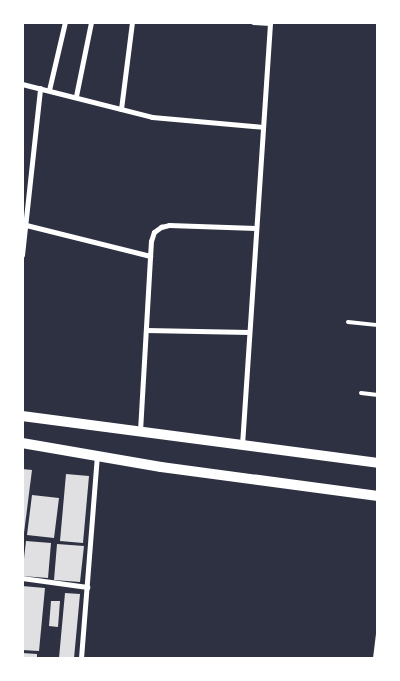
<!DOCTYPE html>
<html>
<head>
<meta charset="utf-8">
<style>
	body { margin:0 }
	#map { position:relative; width:400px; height:681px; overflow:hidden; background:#2d3142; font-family:"Noto Sans",sans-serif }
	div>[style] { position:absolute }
	.building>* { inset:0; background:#e0e0e3 }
	.service>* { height:4px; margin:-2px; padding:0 2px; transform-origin:2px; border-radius:2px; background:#fff }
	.minor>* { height:5px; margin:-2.5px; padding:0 2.5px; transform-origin:2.5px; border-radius:2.5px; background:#fff }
	.secondary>* { height:10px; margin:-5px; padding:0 5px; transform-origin:5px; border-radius:5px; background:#fff }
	span { translate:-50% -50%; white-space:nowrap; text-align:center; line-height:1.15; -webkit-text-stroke:4.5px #fff; paint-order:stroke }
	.frame { position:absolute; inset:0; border:24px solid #fff; pointer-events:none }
</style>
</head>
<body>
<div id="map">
	<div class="building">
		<div style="clip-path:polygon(22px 469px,32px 470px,24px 533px,22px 533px)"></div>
		<div style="clip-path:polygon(66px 474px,89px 476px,83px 543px,60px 541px)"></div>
		<div style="clip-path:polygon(32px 495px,59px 498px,54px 538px,27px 535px)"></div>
		<div style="clip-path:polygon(26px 541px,51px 543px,48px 578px,22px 576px)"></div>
		<div style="clip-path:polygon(57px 544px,84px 546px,80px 582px,54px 580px)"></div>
		<div style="clip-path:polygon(22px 586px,45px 588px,39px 651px,22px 650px)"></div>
		<div style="clip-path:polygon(65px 593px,80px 594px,74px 658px,59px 658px)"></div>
		<div style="clip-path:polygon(51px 601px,60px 601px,58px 627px,49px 626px)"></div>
		<div style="clip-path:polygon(22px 653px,37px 654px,37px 658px,22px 658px)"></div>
	</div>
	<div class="service">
		<div style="left:348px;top:322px;width:30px;rotate:6deg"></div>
		<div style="left:361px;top:393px;width:17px;rotate:7deg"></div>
	</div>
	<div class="minor">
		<div style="left:253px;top:22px;width:17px;rotate:3deg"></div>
		<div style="left:22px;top:84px;width:134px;rotate:14.2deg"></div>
		<div style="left:152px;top:117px;width:111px;rotate:5.1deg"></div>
		<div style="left:49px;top:90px;width:70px;rotate:-76.8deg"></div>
		<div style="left:76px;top:96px;width:76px;rotate:-78.5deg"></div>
		<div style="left:121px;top:109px;width:88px;rotate:-82.8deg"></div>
		<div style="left:26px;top:225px;width:128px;rotate:14deg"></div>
		<div style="left:22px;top:255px;width:168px;rotate:-83.8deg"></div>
		<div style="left:146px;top:330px;width:103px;rotate:1.1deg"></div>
		<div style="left:140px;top:431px;width:190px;rotate:-86.7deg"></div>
		<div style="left:151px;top:241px;width:9px;rotate:-72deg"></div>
		<div style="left:154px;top:232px;width:9px;rotate:-36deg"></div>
		<div style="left:161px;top:227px;width:8px;rotate:-14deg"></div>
		<div style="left:169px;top:225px;width:87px;rotate:2deg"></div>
		<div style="left:242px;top:445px;width:424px;rotate:-86.2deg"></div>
		<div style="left:22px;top:578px;width:66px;rotate:7.9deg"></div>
		<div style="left:81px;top:658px;width:203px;rotate:-85.5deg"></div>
		<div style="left:375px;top:658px;width:24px;rotate:-83deg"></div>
	</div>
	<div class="secondary">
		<div style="left:22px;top:416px;width:359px;rotate:7.5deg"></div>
		<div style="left:22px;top:443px;width:141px;rotate:9.8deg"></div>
		<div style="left:161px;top:467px;width:219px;rotate:7.6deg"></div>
	</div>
	<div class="frame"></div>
</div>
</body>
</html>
